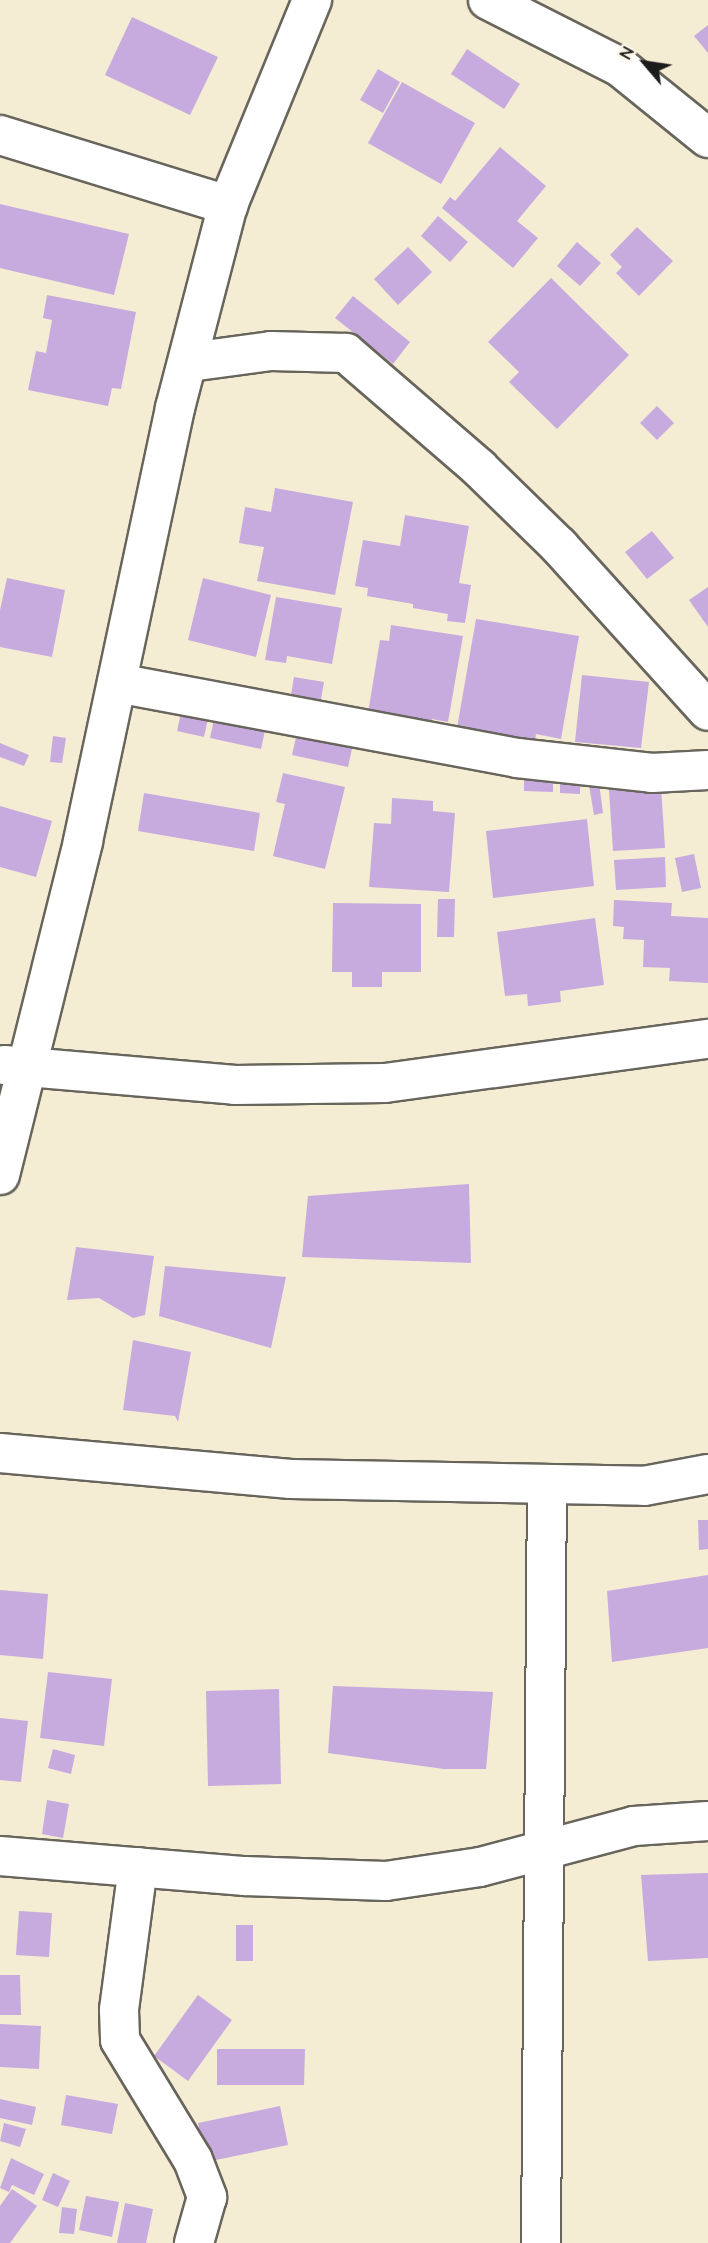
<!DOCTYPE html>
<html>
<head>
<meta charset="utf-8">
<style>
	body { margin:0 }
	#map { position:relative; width:708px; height:2243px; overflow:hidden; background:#f4ecd3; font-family:"Comic Neue",sans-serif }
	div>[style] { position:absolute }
	.building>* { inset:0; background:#c7abdf }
	.roads { filter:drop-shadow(2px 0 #68655c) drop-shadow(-2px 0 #68655c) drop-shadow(0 2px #68655c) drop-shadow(0 -2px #68655c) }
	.minor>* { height:38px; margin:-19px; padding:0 19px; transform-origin:19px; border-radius:19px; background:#fff }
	span { translate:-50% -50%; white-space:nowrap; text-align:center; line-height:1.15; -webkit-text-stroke:5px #fcf5e5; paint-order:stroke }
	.north { position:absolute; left:610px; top:28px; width:70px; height:70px; -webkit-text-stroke:5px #fcf5e5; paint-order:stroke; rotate:299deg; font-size:19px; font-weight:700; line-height:28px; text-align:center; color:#1c1c1c }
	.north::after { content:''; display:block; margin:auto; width:24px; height:32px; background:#1c1c1c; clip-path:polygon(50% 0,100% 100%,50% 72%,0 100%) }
</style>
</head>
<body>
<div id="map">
	<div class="building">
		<div style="clip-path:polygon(132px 17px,218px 57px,190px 115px,105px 75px)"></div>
		<div style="clip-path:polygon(708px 25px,708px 53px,694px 36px)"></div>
		<div style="clip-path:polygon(467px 49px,520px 84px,504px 109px,451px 74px)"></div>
		<div style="clip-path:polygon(378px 69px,400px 82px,383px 113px,360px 100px)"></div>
		<div style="clip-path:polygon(402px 82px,475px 123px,441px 184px,368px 143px)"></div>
		<div style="clip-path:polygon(500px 147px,546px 186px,517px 221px,538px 238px,513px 268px,442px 208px,450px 197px,455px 201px)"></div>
		<div style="clip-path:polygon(0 204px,129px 234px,114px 295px,0 268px)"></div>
		<div style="clip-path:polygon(438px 216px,468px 242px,450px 262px,421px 236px)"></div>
		<div style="clip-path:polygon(637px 227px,673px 261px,639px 296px,616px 273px,622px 267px,610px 255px)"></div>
		<div style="clip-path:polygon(577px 242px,601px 263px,580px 286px,557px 266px)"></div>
		<div style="clip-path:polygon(408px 247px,432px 272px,398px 305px,374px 279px)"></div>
		<div style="clip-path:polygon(551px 278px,629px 355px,557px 429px,509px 382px,519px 372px,488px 342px)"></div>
		<div style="clip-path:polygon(47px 295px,136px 312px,121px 389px,112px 388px,108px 406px,28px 390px,36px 351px,46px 353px,52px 320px,43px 318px)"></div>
		<div style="clip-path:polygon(353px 296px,410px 342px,393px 364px,335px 318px)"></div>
		<div style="clip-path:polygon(657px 406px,674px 423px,657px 440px,640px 423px)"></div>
		<div style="clip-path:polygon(275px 488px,353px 502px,335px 595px,257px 581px,264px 547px,239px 543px,245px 507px,271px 512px)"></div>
		<div style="clip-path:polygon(405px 515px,469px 526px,459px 583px,471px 585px,465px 623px,447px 621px,448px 614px,413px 608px,413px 604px,367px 596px,368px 588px,355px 586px,363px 540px,400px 546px)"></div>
		<div style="clip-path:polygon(652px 531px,674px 558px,647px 579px,625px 552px)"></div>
		<div style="clip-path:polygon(7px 578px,65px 590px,52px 657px,0 647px,0 610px)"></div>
		<div style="clip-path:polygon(203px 578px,271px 595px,256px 657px,188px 640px)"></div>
		<div style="clip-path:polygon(708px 587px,708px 627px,689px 600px)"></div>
		<div style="clip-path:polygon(276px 597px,342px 608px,332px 664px,287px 656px,286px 663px,265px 660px)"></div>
		<div style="clip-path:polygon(476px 619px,579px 636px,561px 739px,536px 734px,535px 741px,457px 728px)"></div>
		<div style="clip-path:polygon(391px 625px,463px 636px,448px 722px,432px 719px,430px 729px,367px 719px,380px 640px,389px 641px)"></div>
		<div style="clip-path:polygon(582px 675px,649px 682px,641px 748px,575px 742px)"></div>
		<div style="clip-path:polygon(294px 677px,324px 682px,320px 705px,290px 701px)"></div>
		<div style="clip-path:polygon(182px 709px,209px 714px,204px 737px,177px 731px)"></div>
		<div style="clip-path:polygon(215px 715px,266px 726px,261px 749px,210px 738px)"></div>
		<div style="clip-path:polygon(297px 733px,353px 744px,348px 767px,292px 755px)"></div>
		<div style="clip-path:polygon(53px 736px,66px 738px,62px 763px,50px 762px)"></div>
		<div style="clip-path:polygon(0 743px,29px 755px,24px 766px,0 757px)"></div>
		<div style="clip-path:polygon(283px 773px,345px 787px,325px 869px,273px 856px,285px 804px,276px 802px)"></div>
		<div style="clip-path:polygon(524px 773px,553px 773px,553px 792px,524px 791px)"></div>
		<div style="clip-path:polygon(560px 781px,580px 781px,580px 794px,560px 793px)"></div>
		<div style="clip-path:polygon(599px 783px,603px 813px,594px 815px,589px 785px)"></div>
		<div style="clip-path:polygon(661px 787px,665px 848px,613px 851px,609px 790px)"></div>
		<div style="clip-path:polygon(144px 793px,260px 813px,254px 851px,138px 831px)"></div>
		<div style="clip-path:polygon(392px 798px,433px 801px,433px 811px,455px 813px,449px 892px,369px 887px,374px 823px,391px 824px)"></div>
		<div style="clip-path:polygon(0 806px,52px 821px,36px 877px,0 867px)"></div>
		<div style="clip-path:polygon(587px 819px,594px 886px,493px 898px,486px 831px)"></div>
		<div style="clip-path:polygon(694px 854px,701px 888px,682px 892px,675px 858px)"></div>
		<div style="clip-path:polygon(665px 857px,666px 887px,616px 890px,614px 860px)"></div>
		<div style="clip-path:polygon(438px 899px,455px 899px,454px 937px,437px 937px)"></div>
		<div style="clip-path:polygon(614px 900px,672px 903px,671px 916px,708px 918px,708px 983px,669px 981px,670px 968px,643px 967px,644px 940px,623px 939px,624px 927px,613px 926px)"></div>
		<div style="clip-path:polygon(333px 903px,421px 904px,421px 972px,382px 972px,382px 987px,352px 987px,352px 972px,332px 972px)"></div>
		<div style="clip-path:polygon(595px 918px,604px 985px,560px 991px,561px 1002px,528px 1006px,527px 994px,505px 996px,497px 932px)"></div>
		<div style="clip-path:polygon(469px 1184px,471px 1263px,302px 1257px,308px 1196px)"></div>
		<div style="clip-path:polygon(76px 1247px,154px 1256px,145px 1315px,133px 1318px,99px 1298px,67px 1300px)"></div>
		<div style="clip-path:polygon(165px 1266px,286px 1277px,271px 1348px,159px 1316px)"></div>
		<div style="clip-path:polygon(133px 1340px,191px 1352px,178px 1422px,175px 1416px,123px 1410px)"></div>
		<div style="clip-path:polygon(698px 1520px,708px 1520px,708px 1549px,699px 1550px)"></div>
		<div style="clip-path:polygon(708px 1575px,708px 1648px,612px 1662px,607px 1591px)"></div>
		<div style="clip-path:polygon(0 1590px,48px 1594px,43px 1659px,0 1655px)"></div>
		<div style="clip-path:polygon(48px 1672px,112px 1679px,104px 1746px,40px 1738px)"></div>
		<div style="clip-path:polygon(333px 1686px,493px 1692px,486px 1769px,444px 1769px,328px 1753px)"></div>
		<div style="clip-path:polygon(279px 1689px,281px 1784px,208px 1786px,206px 1691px)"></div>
		<div style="clip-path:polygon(0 1718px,28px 1721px,21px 1782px,0 1780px)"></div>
		<div style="clip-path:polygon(53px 1749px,75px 1755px,71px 1774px,48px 1768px)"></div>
		<div style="clip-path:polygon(47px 1800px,69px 1804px,63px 1838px,42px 1834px)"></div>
		<div style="clip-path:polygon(708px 1873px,708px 1958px,648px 1961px,641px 1875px)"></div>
		<div style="clip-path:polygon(19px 1911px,52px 1913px,49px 1957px,16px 1955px)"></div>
		<div style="clip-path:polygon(236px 1925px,253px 1925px,253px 1961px,236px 1961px)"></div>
		<div style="clip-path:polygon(0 1975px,20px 1975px,21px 2015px,0 2015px)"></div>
		<div style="clip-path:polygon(198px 1995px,232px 2020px,188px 2081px,154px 2056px)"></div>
		<div style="clip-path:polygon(0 2024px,41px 2026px,39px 2069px,0 2067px)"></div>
		<div style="clip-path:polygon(217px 2049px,305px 2049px,304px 2085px,217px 2085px)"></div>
		<div style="clip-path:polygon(66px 2095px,118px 2104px,112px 2134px,61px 2125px)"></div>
		<div style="clip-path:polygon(0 2099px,36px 2107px,32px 2125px,0 2118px)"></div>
		<div style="clip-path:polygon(280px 2106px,288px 2145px,206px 2162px,198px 2123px)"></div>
		<div style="clip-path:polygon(4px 2123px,26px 2129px,20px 2147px,0 2141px)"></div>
		<div style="clip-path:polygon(11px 2158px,44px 2174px,34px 2195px,12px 2185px,9px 2192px,0 2188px)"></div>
		<div style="clip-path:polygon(53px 2173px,70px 2181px,58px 2207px,42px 2200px)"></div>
		<div style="clip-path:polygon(12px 2189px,37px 2206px,10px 2243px,0 2243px,0 2206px)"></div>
		<div style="clip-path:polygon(86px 2196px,119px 2202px,112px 2237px,79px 2230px)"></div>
		<div style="clip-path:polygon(125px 2203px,153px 2209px,146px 2243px,117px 2243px)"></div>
		<div style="clip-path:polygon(62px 2207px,77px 2209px,74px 2234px,59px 2233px)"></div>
	</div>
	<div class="roads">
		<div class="minor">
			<div style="left:488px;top:0;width:148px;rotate:26.9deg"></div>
			<div style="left:620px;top:67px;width:113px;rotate:38.9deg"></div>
			<div style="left:0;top:135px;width:239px;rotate:17.1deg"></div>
			<div style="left:190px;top:362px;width:82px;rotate:-7.7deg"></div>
			<div style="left:271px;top:351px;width:75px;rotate:1.5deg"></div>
			<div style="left:346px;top:353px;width:176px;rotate:40.8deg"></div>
			<div style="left:479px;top:468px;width:112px;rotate:44.3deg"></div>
			<div style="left:559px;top:546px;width:222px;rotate:47.9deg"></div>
			<div style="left:117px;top:683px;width:407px;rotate:10.6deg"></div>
			<div style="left:517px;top:758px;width:136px;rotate:6.3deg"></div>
			<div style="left:652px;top:773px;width:56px;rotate:-3.1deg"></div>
			<div style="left:4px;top:1065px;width:232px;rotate:4.9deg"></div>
			<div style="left:235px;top:1085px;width:150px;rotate:-0.8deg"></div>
			<div style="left:385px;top:1083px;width:326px;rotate:-7.8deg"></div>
			<div style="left:0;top:1175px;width:344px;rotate:-76deg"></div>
			<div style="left:83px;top:841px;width:443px;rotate:-78deg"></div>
			<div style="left:175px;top:408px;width:210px;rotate:-75.4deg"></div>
			<div style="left:228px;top:205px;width:222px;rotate:-67.7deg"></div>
			<div style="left:0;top:1453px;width:292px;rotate:5.1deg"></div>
			<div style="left:291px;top:1479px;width:353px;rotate:1.1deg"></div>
			<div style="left:644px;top:1486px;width:65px;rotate:-10.6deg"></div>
			<div style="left:0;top:1856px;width:246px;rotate:4.7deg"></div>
			<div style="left:245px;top:1876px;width:141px;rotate:2deg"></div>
			<div style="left:386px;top:1881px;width:95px;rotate:-8.5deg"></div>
			<div style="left:480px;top:1867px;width:159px;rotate:-14.9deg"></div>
			<div style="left:634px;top:1826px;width:74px;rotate:-3.9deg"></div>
			<div style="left:138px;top:1867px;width:144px;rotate:97.6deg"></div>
			<div style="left:119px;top:2010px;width:30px;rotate:88deg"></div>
			<div style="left:120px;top:2040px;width:140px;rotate:58.7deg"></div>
			<div style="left:193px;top:2160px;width:40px;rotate:69deg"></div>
			<div style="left:207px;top:2197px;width:48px;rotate:105.8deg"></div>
			<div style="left:541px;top:2243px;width:759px;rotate:-89.55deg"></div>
		</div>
	</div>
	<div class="north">N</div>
</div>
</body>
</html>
